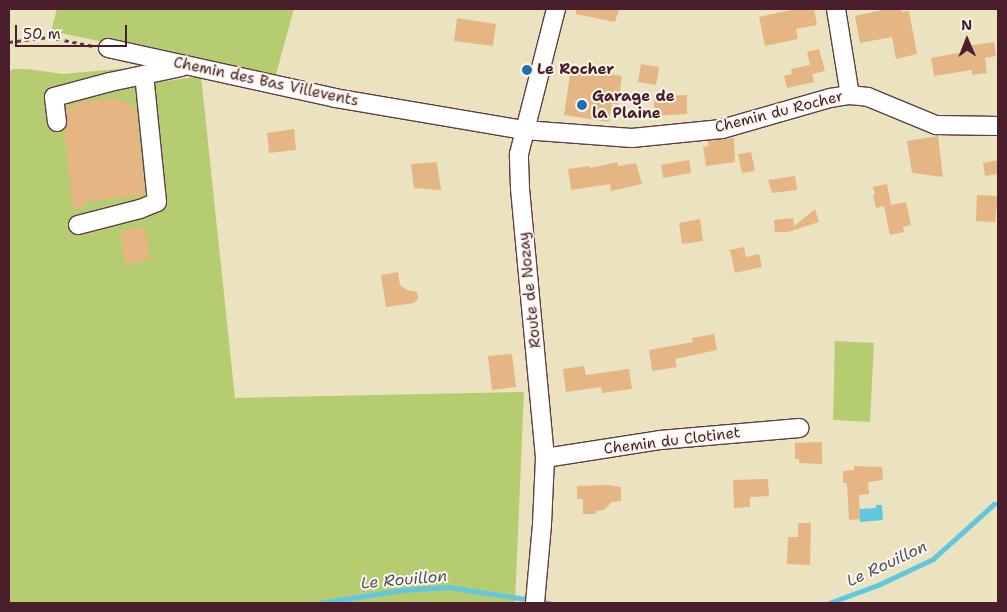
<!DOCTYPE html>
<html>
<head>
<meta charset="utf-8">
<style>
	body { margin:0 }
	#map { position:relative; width:1007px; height:612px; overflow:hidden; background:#ebe3c0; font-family:"Shantell Sans",sans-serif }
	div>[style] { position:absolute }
	.green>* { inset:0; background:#b6cc71 }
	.water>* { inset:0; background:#61c7de }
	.stream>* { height:4.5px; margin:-2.25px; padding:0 2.25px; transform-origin:2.25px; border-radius:2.25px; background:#61c7de }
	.building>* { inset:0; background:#e5b584 }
	.path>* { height:2.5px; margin-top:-1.25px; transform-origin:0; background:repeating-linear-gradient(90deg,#623c41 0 4px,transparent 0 8px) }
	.roads { filter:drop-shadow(1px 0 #623c41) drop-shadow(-1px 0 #623c41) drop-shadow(0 1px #623c41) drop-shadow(0 -1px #623c41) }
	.minor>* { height:18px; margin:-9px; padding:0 9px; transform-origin:9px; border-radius:9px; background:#fff }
	.dots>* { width:14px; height:14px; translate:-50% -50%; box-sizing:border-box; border:2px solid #fbf7ec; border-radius:50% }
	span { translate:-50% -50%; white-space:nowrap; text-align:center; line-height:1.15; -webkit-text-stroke:4px #fbf7ec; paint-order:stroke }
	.poi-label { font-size:15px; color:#4a1f2b; font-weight:700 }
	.left { translate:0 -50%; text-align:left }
	.street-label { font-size:15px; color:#4a1f2b }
	.water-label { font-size:16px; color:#515161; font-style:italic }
	.frame { position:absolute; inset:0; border:10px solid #4a1f2b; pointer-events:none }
	.north { position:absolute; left:942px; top:15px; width:50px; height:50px; -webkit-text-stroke:4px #fbf7ec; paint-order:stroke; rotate:359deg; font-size:14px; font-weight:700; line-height:20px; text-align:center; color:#4a1f2b }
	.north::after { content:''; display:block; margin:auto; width:18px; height:22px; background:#4a1f2b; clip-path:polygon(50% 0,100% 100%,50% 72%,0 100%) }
	.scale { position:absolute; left:15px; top:25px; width:112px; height:22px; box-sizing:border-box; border:2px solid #4a1f2b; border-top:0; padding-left:6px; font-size:15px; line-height:18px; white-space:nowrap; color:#4a1f2b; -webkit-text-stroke:4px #fbf7ec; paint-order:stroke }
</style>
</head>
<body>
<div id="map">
	<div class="green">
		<div style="clip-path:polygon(57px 9px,294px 9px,275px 78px,51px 31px)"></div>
		<div style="clip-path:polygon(151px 66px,153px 83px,201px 76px,235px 398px,524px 392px,515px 603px,9px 603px,9px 72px,13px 69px,27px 69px,63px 74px)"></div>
		<div style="clip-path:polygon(835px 341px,874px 343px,870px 422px,833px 420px)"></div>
	</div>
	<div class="water">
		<div style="clip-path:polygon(876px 505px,882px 505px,883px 520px,860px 522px,859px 509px,876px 508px)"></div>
	</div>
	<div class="stream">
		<div style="left:539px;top:602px;width:10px;rotate:6deg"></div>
		<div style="left:320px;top:603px;width:83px;rotate:-9deg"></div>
		<div style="left:402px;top:590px;width:46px;rotate:-3.7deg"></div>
		<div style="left:448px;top:587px;width:85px;rotate:8.8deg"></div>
		<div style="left:829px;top:603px;width:52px;rotate:-20.2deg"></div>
		<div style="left:878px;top:585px;width:61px;rotate:-25.3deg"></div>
		<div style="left:933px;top:559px;width:82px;rotate:-42deg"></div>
		<div style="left:994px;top:504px;width:4px"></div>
	</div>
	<div class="building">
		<div style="clip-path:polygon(576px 9px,619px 9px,615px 22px,576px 14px)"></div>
		<div style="clip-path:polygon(796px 9px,814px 9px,817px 25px,796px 29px,798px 39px,765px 46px,759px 17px)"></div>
		<div style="clip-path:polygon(887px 9px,901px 9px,902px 12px,909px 11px,917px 54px,896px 59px,892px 37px,860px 43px,855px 16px)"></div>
		<div style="clip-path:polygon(457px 18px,496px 24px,493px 46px,454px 41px)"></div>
		<div style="clip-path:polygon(994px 42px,996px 56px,985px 58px,987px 73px,972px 75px,972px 70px,934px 76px,931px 58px,969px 51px,968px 46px)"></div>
		<div style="clip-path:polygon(819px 49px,825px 71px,812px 74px,807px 52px)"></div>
		<div style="clip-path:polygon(641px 64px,659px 67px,656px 85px,638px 82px)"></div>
		<div style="clip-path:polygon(810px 65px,814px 82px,787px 88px,784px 76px,792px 74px,791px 69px)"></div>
		<div style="clip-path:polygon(571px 68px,622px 76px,618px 105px,612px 103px,609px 122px,564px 115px)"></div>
		<div style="clip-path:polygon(687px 95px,687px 114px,654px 116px,654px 96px)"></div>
		<div style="clip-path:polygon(116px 98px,130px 104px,131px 108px,136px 107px,145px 194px,84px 202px,84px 208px,73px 209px,64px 130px,68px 121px,66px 108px,75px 107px,75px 103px)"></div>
		<div style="clip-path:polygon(294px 129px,296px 150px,269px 153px,267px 133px)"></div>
		<div style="clip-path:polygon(938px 136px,943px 177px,912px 173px,907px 141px)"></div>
		<div style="clip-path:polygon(734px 138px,735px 162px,706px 166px,703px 147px,709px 146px,708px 141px)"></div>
		<div style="clip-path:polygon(751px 152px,755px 171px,742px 173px,738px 154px)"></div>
		<div style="clip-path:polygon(689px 160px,691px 173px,663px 178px,661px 165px)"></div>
		<div style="clip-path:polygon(998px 160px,998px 174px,985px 176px,983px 163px)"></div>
		<div style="clip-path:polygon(437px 162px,441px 190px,414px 188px,411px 164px)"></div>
		<div style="clip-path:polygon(618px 162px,618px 166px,636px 163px,642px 184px,611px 191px,610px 184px,571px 190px,568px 169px,590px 166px,590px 168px)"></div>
		<div style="clip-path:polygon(795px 176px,797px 190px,772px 193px,768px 180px)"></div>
		<div style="clip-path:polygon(887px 184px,891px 205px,906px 202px,911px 225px,903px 227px,904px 232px,890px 235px,884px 206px,876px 208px,873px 195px,875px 195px,873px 187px)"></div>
		<div style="clip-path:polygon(977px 195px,998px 196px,995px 222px,976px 221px)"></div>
		<div style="clip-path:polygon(815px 209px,819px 222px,788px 232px,775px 232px,774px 220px,793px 218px,794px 226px)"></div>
		<div style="clip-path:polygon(700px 219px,703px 241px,682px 244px,679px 223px)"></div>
		<div style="clip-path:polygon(145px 227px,150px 260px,125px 265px,120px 231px)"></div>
		<div style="clip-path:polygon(744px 247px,746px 257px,759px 254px,762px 267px,735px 273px,730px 250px)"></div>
		<div style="clip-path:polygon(398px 272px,400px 285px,407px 290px,417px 292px,418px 299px,414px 303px,386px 307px,381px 275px)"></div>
		<div style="clip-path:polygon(714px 334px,717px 350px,675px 359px,677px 367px,652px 371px,649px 350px,693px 342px,692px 338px)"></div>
		<div style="clip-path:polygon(512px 354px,516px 387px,492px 390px,488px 356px)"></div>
		<div style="clip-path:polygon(584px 366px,586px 375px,629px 369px,632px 389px,602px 393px,601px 387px,566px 392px,563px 369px)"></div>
		<div style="clip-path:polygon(822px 442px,822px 464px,799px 463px,799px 459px,795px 459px,795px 443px)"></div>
		<div style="clip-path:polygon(854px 466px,882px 467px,883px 480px,868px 482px,869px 494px,859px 495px,860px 519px,849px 520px,847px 483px,843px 483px,843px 471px,854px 470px)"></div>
		<div style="clip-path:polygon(768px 479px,769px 496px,750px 497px,750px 507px,734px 508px,733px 480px)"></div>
		<div style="clip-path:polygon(608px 485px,621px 487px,621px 501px,612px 502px,604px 510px,596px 511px,596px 514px,583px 514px,583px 499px,577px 499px,577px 486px)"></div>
		<div style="clip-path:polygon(798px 523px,811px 523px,810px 565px,787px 564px,788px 537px,798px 537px)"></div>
	</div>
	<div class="path">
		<div style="left:9px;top:42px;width:40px;rotate:-7.1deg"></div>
		<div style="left:49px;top:37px;width:45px;rotate:11.6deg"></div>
	</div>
	<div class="roads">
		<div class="minor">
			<div style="left:836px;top:9px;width:87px;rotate:80.8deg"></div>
			<div style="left:108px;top:48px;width:232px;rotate:12.4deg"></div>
			<div style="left:335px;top:98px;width:192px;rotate:9.6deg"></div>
			<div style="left:524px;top:130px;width:108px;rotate:4.2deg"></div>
			<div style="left:632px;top:138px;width:90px;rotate:-5.7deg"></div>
			<div style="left:722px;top:129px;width:112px;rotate:-16deg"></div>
			<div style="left:830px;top:98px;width:20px;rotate:-9deg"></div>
			<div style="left:850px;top:95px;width:18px;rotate:6deg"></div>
			<div style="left:868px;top:97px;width:74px;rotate:22.4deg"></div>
			<div style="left:936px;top:125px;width:62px;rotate:0.9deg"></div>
			<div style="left:57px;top:122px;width:25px;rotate:-97deg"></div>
			<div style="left:54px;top:97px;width:58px;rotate:-15deg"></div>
			<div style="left:110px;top:82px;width:73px;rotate:-11.9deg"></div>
			<div style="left:78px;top:225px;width:64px;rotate:-14.5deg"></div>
			<div style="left:140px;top:209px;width:18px;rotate:-22deg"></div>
			<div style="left:157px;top:202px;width:128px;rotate:-95.8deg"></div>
			<div style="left:545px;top:458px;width:116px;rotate:-8.9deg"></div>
			<div style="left:660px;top:440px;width:140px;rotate:-4.9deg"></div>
			<div style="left:535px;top:603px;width:79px;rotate:-84.9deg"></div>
			<div style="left:542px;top:524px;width:66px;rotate:-87.4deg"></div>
			<div style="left:545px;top:458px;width:271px;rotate:-95.3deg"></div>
			<div style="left:520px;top:188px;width:34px;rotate:-92deg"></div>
			<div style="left:519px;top:154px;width:150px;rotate:-75.7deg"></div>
		</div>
	</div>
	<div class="dots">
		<div style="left:527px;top:70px;background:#1f6fb2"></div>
		<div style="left:582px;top:105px;background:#1f6fb2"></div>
	</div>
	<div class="poi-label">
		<span class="left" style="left:537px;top:70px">Le Rocher</span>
		<span class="left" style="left:592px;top:105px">Garage de<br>la Plaine</span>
	</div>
	<div class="street-label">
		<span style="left:266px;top:82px;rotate:12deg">Chemin des Bas Villevents</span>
		<span style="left:779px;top:112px;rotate:-14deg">Chemin du Rocher</span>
		<span style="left:530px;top:290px;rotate:-96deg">Route de Nozay</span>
		<span style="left:672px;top:441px;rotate:-7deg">Chemin du Clotinet</span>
	</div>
	<div class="water-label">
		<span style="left:887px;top:564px;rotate:-25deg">Le Rouillon</span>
		<span style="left:404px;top:580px;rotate:-5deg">Le Rouillon</span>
	</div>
	<div class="frame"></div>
	<div class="north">N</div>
	<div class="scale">50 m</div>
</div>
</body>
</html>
